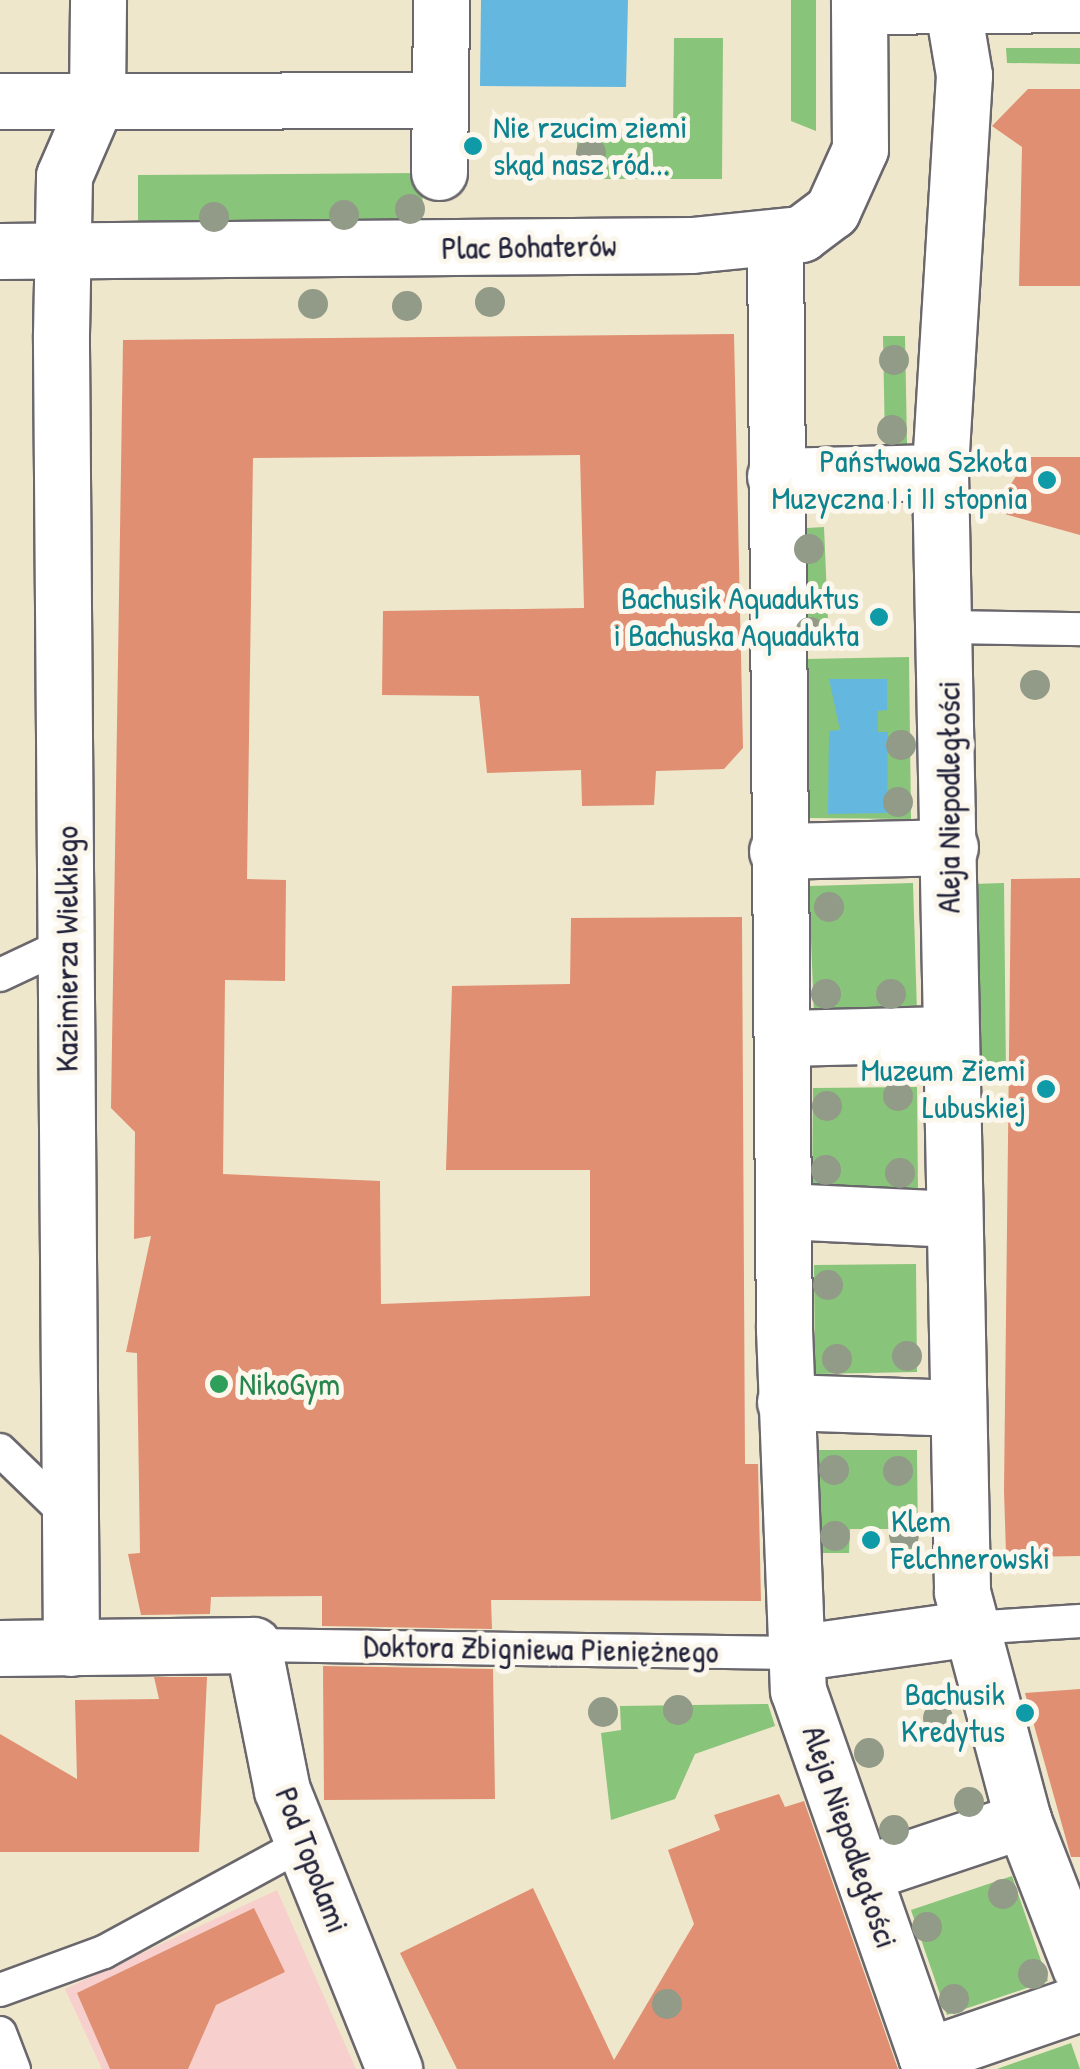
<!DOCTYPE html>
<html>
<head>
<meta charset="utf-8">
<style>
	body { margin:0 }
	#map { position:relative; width:1080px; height:2069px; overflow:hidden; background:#efe7cb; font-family:"Patrick Hand",sans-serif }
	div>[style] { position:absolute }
	.built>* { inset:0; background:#f7d0cd }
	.green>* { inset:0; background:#88c47a }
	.water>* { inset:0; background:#64b8e0 }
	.building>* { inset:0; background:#e08f72 }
	.roads { filter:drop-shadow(2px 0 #6a676d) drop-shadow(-2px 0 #6a676d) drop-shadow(0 2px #6a676d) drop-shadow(0 -2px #6a676d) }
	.lane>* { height:32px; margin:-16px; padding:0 16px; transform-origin:16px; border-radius:16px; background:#fff }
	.street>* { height:55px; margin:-27.5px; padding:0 27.5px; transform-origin:27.5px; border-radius:27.5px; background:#fff }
	.trees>* { width:30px; height:30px; margin:-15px; border-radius:50%; background:#929a88 }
	.dots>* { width:28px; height:28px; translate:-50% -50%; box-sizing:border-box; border:5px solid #fbf7ec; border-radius:50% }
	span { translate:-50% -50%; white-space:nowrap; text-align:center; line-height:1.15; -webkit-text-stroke:10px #fbf7ec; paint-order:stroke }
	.culture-label { font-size:32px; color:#0d838f }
	.left { translate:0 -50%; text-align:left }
	.right { translate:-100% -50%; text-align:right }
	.street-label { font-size:32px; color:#22223b }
	.leisure-label { font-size:32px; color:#27864d }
</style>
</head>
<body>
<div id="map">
	<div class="built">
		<div style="clip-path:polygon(277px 1890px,356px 2069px,102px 2069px,65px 1989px)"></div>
	</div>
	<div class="green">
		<div style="clip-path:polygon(791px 0,816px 0,816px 131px,791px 121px)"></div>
		<div style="clip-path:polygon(674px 38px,723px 38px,722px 179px,577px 179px,577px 133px,673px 133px)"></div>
		<div style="clip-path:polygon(1006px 48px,1080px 48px,1080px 64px,1007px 63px)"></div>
		<div style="clip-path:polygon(423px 173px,422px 222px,138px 225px,138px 175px)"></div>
		<div style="clip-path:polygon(883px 336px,905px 336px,907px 444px,885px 445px)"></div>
		<div style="clip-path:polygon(824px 527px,829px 644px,795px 646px,790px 529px)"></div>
		<div style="clip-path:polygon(909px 657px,911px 819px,809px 818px,805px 659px)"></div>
		<div style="clip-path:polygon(913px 883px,917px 1013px,814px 1017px,809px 886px)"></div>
		<div style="clip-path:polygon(1004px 883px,1006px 1075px,976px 1076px,973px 884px)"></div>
		<div style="clip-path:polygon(917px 1087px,918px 1193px,812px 1193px,813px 1088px)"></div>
		<div style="clip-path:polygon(916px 1264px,917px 1372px,815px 1374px,814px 1265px)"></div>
		<div style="clip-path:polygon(817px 1450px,917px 1450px,918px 1550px,891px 1551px,890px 1529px,850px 1529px,849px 1553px,818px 1553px)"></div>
		<div style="clip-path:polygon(768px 1704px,775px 1726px,695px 1754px,675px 1799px,611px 1820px,601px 1733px,621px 1730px,620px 1706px)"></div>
		<div style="clip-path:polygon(1012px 1876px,1048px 1981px,947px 2015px,911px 1910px)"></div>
		<div style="clip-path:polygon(1071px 2043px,1080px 2069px,997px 2069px)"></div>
	</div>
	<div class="water">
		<div style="clip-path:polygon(481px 0,628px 0,626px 87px,480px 86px)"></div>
		<div style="clip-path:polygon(829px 679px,887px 679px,887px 710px,878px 711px,878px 732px,888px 732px,887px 813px,828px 814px,829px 731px,840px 730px)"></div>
	</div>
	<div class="building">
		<div style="clip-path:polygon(1028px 89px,1080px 89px,1080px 286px,1019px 286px,1022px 147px,992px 126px)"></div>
		<div style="clip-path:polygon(734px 334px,743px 748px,724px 769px,656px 771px,654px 805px,582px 806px,581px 770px,487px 773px,479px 696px,382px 695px,383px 611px,584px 608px,580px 455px,253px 458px,247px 879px,286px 880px,285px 981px,225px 980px,223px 1174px,380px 1181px,381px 1304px,590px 1296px,590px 1170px,446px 1170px,452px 986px,570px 984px,571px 918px,742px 917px,745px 1464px,758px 1464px,761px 1601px,491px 1600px,492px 1629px,322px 1626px,322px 1596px,211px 1597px,210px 1614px,141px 1615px,128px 1554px,140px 1553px,137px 1353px,126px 1352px,151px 1236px,134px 1239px,135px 1132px,111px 1108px,123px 340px)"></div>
		<div style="clip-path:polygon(1028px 457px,1080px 457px,1080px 535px,994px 511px)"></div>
		<div style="clip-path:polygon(1080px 878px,1080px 1556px,1022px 1557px,1006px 1553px,1004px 1491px,1011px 879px)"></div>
		<div style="clip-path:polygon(323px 1666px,493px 1669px,495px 1799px,324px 1800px)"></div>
		<div style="clip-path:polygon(154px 1677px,207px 1677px,199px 1852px,0 1852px,0 1734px,77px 1779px,75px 1700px,159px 1699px)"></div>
		<div style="clip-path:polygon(1080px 1689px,1080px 1857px,1071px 1857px,1025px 1693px)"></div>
		<div style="clip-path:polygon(779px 1794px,785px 1807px,804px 1801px,898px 2069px,457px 2069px,400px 1953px,533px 1888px,614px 2060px,694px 1924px,668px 1850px,720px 1830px,714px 1815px)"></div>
		<div style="clip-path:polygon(254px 1908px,285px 1972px,216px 2005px,188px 2069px,110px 2069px,77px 1993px)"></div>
	</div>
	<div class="roads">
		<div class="lane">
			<div style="left:947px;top:627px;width:133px;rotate:0.9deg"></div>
			<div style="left:0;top:975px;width:75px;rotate:-25.2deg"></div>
			<div style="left:0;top:1450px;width:93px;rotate:44.1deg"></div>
			<div style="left:972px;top:1628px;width:108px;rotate:-3.7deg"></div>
			<div style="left:253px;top:1645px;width:542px;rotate:0.85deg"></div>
			<div style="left:0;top:1990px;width:111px;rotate:-20.1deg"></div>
			<div style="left:104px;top:1952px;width:228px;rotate:-28.6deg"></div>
			<div style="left:0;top:2033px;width:39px;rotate:69deg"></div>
		</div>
		<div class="street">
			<div style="left:952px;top:3px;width:73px;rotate:80.5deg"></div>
			<div style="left:964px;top:75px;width:398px;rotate:93.5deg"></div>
			<div style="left:940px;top:472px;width:1120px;rotate:88.87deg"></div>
			<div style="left:962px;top:1592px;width:236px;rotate:75deg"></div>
			<div style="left:1023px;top:1820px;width:158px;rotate:68.8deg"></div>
			<div style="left:859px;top:6px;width:221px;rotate:-0.5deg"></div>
			<div style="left:0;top:101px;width:440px;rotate:-0.1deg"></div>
			<div style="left:439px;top:172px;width:172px;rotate:-89.3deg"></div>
			<div style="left:775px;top:241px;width:1088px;rotate:89.53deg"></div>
			<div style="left:784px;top:1329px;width:361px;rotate:87.8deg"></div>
			<div style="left:798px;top:1690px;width:402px;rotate:70.7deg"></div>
			<div style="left:0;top:251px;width:692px;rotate:-0.5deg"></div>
			<div style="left:692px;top:245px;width:110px;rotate:-5.8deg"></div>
			<div style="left:801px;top:234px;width:39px;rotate:-37deg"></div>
			<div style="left:832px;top:211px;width:68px;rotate:-65.7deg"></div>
			<div style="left:860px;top:149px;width:149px;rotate:-90.4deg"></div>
			<div style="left:775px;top:476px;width:165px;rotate:-1.4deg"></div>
			<div style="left:777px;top:851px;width:173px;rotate:-1.3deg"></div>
			<div style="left:783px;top:1038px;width:167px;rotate:-1.4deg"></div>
			<div style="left:784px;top:1211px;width:170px;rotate:2.7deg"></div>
			<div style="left:785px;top:1402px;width:169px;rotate:2deg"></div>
			<div style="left:0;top:1648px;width:253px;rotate:-0.7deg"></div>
			<div style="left:253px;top:1645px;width:148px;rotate:78.7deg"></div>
			<div style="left:282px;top:1790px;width:301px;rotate:68.1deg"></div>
			<div style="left:71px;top:1648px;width:1314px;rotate:-90.44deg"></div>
			<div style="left:61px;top:334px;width:158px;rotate:-88.9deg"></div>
			<div style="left:64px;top:176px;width:83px;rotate:-66.5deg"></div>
			<div style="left:97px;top:100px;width:100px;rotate:-89.4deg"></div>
			<div style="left:795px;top:1653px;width:179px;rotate:-8deg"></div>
			<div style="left:865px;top:1873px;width:167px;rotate:-18.5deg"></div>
			<div style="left:926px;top:2056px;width:163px;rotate:-19deg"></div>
		</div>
	</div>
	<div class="trees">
		<div style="left:591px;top:153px"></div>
		<div style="left:410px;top:209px"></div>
		<div style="left:344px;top:215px"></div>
		<div style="left:214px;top:217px"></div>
		<div style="left:490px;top:302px"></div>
		<div style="left:313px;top:304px"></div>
		<div style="left:407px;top:306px"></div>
		<div style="left:894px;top:360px"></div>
		<div style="left:892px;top:430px"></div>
		<div style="left:809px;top:549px"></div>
		<div style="left:810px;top:632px"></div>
		<div style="left:1035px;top:685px"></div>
		<div style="left:901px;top:745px"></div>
		<div style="left:898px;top:802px"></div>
		<div style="left:829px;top:907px"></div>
		<div style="left:826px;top:994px"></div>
		<div style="left:891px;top:994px"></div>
		<div style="left:898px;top:1096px"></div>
		<div style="left:827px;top:1106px"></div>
		<div style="left:826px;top:1170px"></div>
		<div style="left:900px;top:1173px"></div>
		<div style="left:828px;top:1285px"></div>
		<div style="left:907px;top:1356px"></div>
		<div style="left:837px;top:1359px"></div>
		<div style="left:834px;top:1470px"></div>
		<div style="left:898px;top:1471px"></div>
		<div style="left:904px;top:1535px"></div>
		<div style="left:835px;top:1536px"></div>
		<div style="left:678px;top:1710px"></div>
		<div style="left:603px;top:1712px"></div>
		<div style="left:938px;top:1718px"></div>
		<div style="left:869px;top:1753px"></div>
		<div style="left:969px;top:1802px"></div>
		<div style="left:894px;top:1830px"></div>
		<div style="left:1003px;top:1894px"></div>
		<div style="left:927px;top:1927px"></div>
		<div style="left:1033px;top:1974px"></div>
		<div style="left:954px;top:1999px"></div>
		<div style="left:667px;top:2004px"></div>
	</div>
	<div class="dots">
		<div style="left:473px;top:146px;background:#0f9aa8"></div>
		<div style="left:1047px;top:480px;background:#0f9aa8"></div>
		<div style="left:879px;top:617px;background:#0f9aa8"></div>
		<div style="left:1046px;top:1089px;background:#0f9aa8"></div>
		<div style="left:219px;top:1384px;background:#2e9e5b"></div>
		<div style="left:871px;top:1540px;background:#0f9aa8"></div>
		<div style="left:1025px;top:1713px;background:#0f9aa8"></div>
	</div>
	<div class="culture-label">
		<span class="left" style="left:493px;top:146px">Nie rzucim ziemi<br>skąd nasz ród...</span>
		<span class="right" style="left:1027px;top:480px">Państwowa Szkoła<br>Muzyczna I i II stopnia</span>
		<span class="right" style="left:859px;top:617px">Bachusik Aquaduktus<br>i Bachuska Aquadukta</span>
		<span class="right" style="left:1026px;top:1089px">Muzeum Ziemi<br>Lubuskiej</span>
		<span class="left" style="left:891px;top:1540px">Klem<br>Felchnerowski</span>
		<span class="right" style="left:1005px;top:1713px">Bachusik<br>Kredytus</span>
	</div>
	<div class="street-label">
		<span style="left:529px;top:247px;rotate:-1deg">Plac Bohaterów</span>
		<span style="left:949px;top:797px;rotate:-90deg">Aleja Niepodległości</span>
		<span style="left:67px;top:949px;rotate:-90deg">Kazimierza Wielkiego</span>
		<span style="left:541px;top:1649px;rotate:1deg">Doktora Zbigniewa Pieniężnego</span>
		<span style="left:850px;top:1837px;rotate:71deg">Aleja Niepodległości</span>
		<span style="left:312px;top:1860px;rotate:69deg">Pod Topolami</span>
	</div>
	<div class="leisure-label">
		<span class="left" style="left:239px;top:1384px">NikoGym</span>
	</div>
</div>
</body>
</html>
